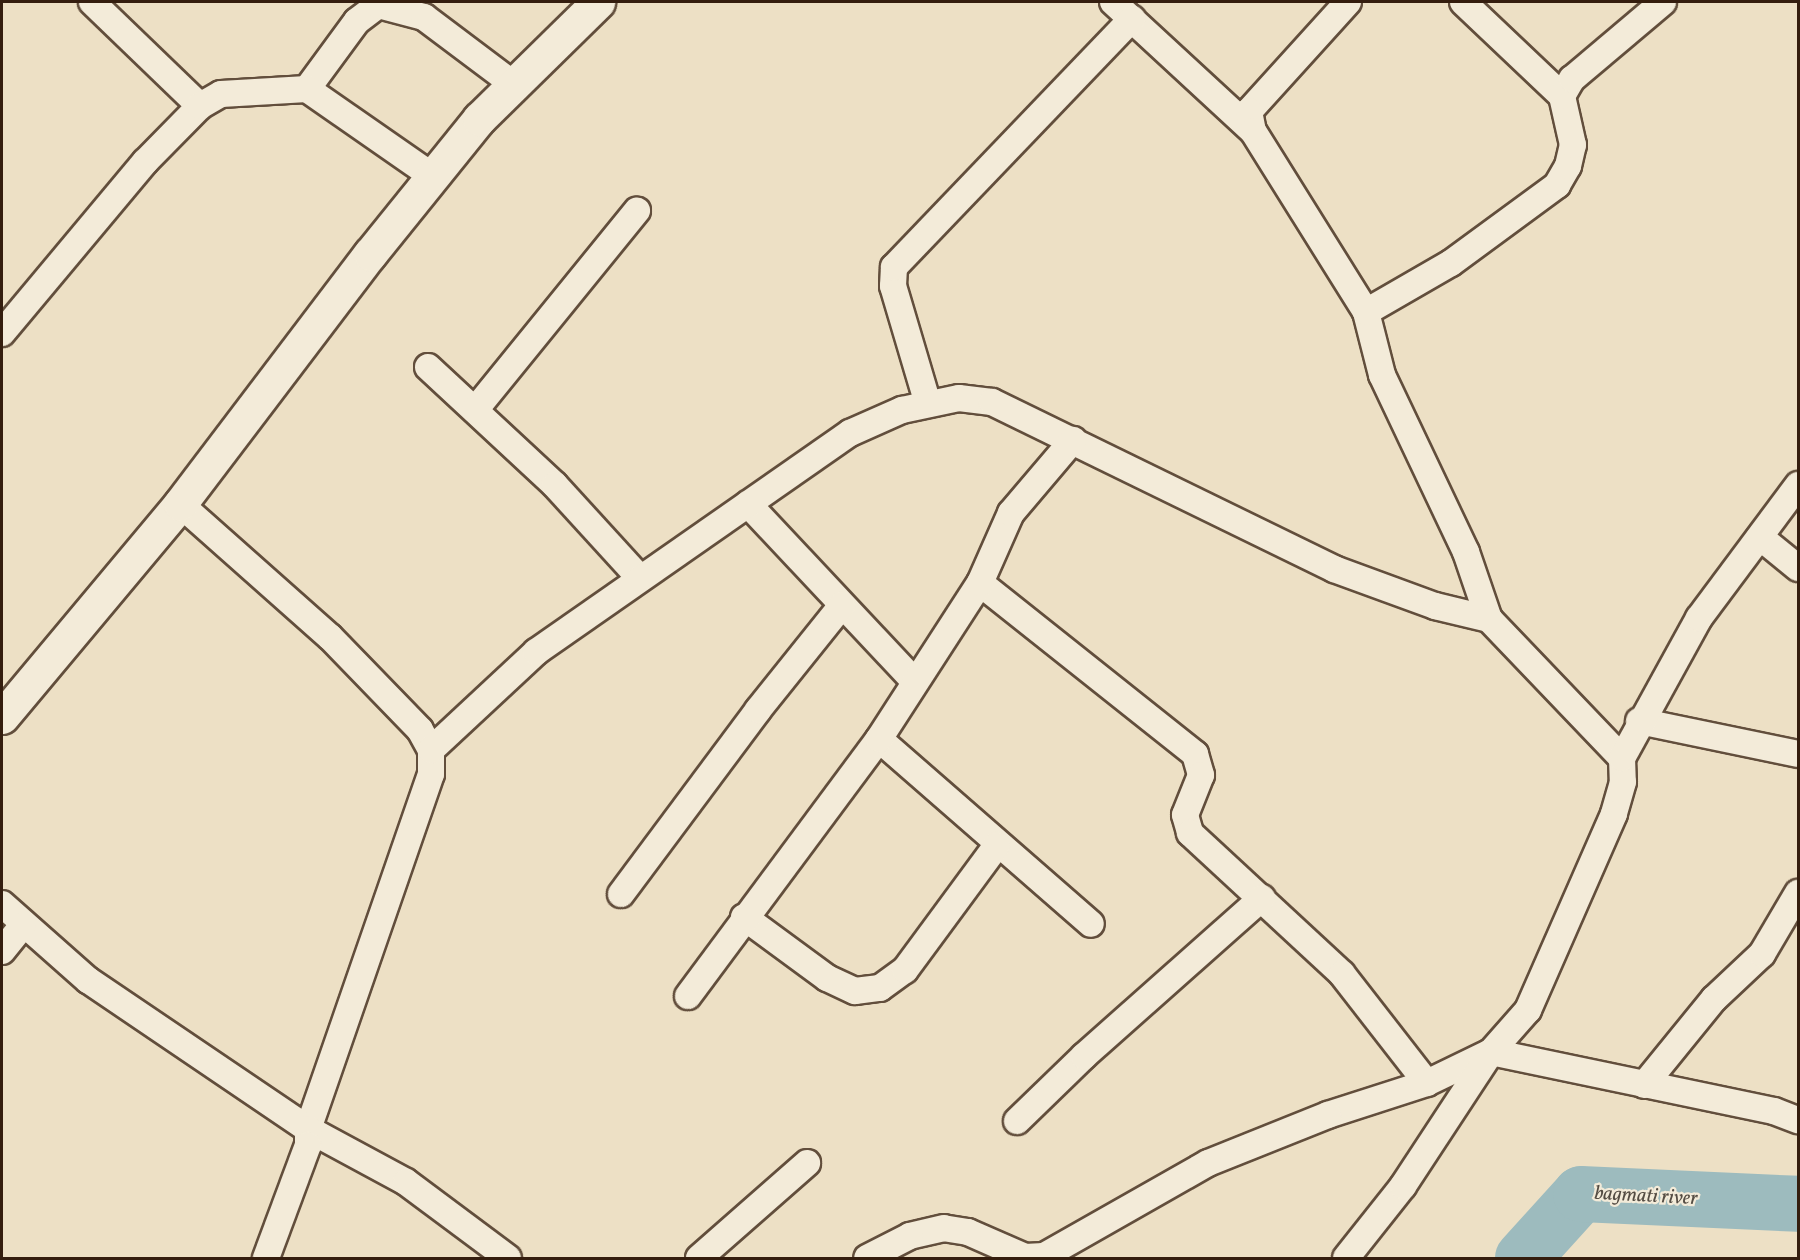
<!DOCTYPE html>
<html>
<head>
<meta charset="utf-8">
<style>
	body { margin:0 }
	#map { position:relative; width:1800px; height:1260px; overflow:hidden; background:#ede0c5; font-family:Vollkorn,serif }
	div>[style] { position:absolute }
	.river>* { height:56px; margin:-28px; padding:0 28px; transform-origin:28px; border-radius:28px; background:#9dbbbe }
	.roads { filter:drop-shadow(2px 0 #624e3c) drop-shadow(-2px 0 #624e3c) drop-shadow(0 2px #624e3c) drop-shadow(0 -2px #624e3c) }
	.street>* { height:26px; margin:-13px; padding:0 13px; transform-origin:13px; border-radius:13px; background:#f3ebd9 }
	.secondary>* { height:33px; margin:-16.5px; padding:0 16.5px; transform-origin:16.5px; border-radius:16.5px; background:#f3ebd9 }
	span { translate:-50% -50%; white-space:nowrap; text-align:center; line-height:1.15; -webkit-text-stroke:4.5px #f3ebd9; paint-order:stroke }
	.water-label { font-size:20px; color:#544c43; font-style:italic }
	.frame { position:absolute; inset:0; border:3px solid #341d0e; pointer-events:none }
</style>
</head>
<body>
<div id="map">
	<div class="river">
		<div style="left:1523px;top:1258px;width:86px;rotate:-47.8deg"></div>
		<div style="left:1581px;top:1194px;width:217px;rotate:2.6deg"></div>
	</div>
	<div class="roads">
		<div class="street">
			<div style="left:92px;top:2px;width:150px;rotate:43.9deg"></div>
			<div style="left:1113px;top:2px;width:190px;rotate:42.7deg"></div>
			<div style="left:1348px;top:2px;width:147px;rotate:132.2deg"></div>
			<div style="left:1249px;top:111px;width:20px;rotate:79deg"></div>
			<div style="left:1253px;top:131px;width:213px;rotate:58deg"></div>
			<div style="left:1366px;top:312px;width:65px;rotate:75.7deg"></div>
			<div style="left:1382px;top:375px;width:196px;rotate:64.6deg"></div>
			<div style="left:1466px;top:552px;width:71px;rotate:71.1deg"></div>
			<div style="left:1463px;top:2px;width:137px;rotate:43.5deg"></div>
			<div style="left:307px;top:89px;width:84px;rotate:-53.7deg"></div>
			<div style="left:357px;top:21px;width:26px;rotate:-37deg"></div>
			<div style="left:378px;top:5px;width:48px;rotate:14.6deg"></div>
			<div style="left:424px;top:17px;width:110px;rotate:36.9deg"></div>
			<div style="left:1366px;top:312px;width:98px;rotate:-30deg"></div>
			<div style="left:1451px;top:263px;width:132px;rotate:-36.3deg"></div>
			<div style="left:1557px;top:185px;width:22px;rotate:-60deg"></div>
			<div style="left:1568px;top:166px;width:22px;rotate:-77deg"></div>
			<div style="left:1573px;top:145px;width:50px;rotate:-102.7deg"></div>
			<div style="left:1562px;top:96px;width:20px;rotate:-60deg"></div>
			<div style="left:1572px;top:79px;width:119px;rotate:-40.2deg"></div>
			<div style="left:2px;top:333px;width:223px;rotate:-50.1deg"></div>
			<div style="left:145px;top:162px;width:78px;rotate:-45.5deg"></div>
			<div style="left:200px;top:106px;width:24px;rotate:-30deg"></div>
			<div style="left:221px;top:94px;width:86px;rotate:-3.3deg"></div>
			<div style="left:307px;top:89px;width:152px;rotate:34.8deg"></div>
			<div style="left:428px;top:367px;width:173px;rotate:42.9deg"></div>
			<div style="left:555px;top:485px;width:126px;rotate:47.6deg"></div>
			<div style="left:928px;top:404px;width:123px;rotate:-106.5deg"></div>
			<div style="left:893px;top:286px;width:19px;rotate:-87deg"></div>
			<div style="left:894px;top:267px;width:344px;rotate:-46.2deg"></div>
			<div style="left:475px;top:410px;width:257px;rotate:-50.9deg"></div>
			<div style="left:180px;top:504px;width:200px;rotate:41.6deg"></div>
			<div style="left:330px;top:637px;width:129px;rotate:45.9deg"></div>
			<div style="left:420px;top:730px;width:23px;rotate:61deg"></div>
			<div style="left:431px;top:750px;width:24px;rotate:90deg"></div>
			<div style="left:431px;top:774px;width:376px;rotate:109.1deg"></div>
			<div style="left:308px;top:1129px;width:111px;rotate:28.4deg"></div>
			<div style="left:406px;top:1182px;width:127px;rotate:36.7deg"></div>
			<div style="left:748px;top:504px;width:243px;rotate:46.8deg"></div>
			<div style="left:1760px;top:537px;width:49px;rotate:39.2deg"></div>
			<div style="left:980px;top:583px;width:275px;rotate:38.5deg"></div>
			<div style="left:1195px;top:754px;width:22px;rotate:74deg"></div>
			<div style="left:1201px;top:775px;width:43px;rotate:111.8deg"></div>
			<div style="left:1185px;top:815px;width:19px;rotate:74deg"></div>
			<div style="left:1190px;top:833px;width:207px;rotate:42.8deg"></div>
			<div style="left:1342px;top:974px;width:138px;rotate:52.1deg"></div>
			<div style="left:1639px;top:721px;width:162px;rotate:11.7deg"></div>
			<div style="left:879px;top:739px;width:281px;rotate:41.1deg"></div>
			<div style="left:431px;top:750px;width:144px;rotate:-43deg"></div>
			<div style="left:536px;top:652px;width:383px;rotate:-34.9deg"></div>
			<div style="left:850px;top:433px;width:57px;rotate:-23.9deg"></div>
			<div style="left:902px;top:410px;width:58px;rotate:-11.9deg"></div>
			<div style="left:959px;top:398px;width:33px;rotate:7deg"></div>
			<div style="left:992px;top:402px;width:381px;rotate:26deg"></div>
			<div style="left:1334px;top:569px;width:108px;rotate:20.1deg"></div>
			<div style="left:1435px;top:606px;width:56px;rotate:13.5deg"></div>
			<div style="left:1489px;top:619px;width:192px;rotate:46.3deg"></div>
			<div style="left:1622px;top:758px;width:24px;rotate:88deg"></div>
			<div style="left:1623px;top:782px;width:33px;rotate:106deg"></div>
			<div style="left:1614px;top:814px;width:214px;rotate:113.7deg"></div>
			<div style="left:1528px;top:1010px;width:56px;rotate:131.4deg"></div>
			<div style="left:1491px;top:1052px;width:71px;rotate:154.2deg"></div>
			<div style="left:1427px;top:1083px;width:104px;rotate:162.1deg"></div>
			<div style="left:1328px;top:1115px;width:129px;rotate:158.2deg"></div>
			<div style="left:1208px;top:1163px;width:189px;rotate:150.4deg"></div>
			<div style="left:1044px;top:1256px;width:19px;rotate:177deg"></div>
			<div style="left:1025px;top:1257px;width:62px;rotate:-156.3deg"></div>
			<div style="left:968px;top:1232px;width:24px;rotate:-171deg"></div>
			<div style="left:944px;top:1228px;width:35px;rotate:167deg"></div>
			<div style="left:910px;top:1236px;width:48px;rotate:152.9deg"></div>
			<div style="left:1622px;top:758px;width:160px;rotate:-61.2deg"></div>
			<div style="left:1699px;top:618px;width:166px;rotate:-53.3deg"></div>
			<div style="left:621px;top:894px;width:229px;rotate:-53.3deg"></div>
			<div style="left:758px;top:710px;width:134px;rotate:-51.3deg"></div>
			<div style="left:2px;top:904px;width:115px;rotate:41.5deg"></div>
			<div style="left:88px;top:980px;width:266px;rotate:34.1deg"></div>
			<div style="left:308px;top:1129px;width:16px;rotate:90deg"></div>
			<div style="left:308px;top:1145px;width:121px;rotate:110.4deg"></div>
			<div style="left:744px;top:917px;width:103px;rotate:36.3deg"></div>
			<div style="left:827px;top:978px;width:31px;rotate:25deg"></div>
			<div style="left:855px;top:991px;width:25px;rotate:-7deg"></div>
			<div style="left:880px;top:988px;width:31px;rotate:-36deg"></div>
			<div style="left:905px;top:970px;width:155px;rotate:-53.6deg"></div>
			<div style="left:2px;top:951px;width:33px;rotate:-51deg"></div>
			<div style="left:688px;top:996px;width:320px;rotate:-53.4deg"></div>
			<div style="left:879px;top:739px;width:186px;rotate:-57.1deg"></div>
			<div style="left:980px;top:583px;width:77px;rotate:-66.1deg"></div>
			<div style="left:1011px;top:513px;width:96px;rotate:-49.7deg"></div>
			<div style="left:1644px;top:1085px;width:111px;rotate:-50.9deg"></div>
			<div style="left:1714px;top:999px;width:66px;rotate:-43.2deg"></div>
			<div style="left:1762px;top:954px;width:71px;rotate:-59.5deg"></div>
			<div style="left:1017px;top:1121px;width:93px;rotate:-44.1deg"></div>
			<div style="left:1084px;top:1056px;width:238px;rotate:-41.6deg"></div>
			<div style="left:699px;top:1258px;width:144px;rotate:-41.3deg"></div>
			<div style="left:1346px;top:1258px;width:92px;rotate:-51.6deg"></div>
			<div style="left:1403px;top:1186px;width:160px;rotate:-56.7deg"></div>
			<div style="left:1491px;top:1052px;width:289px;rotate:11.8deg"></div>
			<div style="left:1774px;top:1111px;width:26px;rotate:21deg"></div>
		</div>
		<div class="secondary">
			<div style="left:2px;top:717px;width:278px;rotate:-50.1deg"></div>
			<div style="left:180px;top:504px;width:314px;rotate:-52.8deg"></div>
			<div style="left:370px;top:254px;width:174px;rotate:-51.1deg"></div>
			<div style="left:479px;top:119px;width:167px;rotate:-44.5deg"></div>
		</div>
	</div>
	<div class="water-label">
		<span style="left:1646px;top:1197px;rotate:3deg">bagmati river</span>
	</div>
	<div class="frame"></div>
</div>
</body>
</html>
